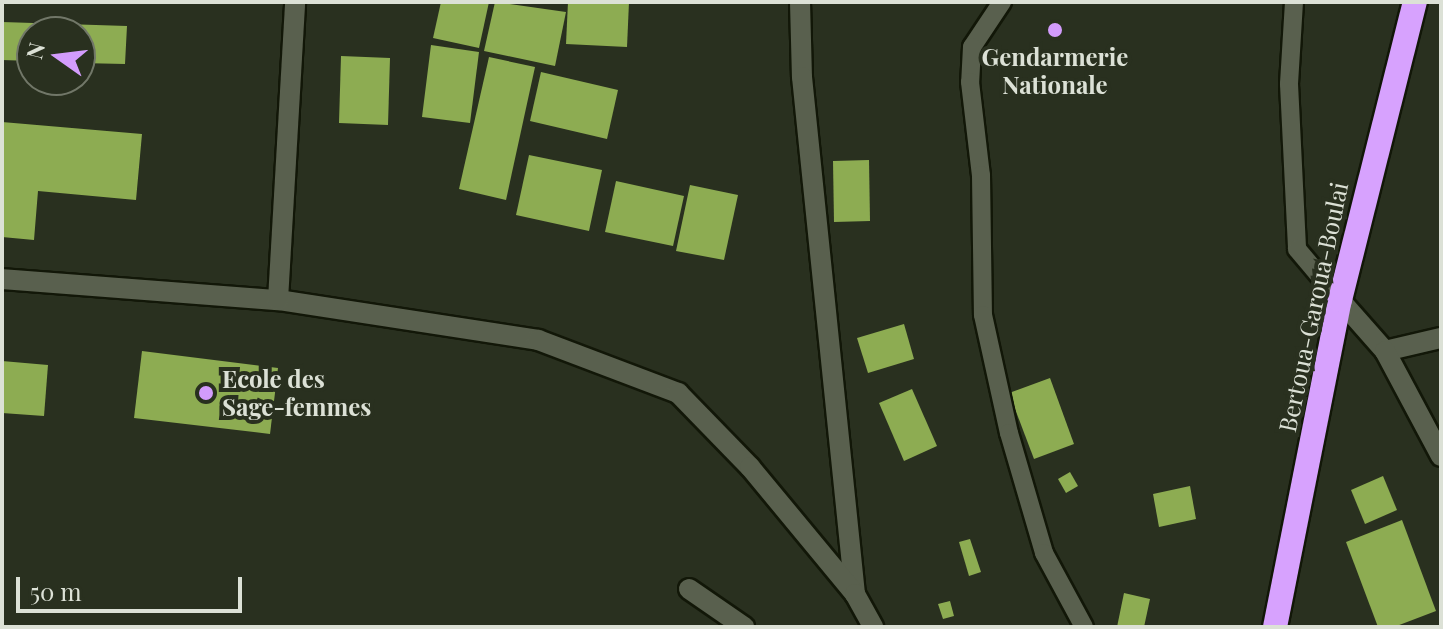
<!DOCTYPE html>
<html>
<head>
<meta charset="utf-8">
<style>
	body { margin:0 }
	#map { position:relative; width:1443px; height:629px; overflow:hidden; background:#29301f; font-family:"Playfair Display",serif }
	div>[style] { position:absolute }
	.building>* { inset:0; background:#8dac52 }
	.roads { filter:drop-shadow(2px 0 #121708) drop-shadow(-2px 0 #121708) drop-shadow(0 2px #121708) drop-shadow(0 -2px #121708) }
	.lane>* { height:18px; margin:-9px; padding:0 9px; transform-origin:9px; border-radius:9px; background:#59604e }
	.street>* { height:20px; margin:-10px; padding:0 10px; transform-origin:10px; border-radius:10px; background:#59604e }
	.secondary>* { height:20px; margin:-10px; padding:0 10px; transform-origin:10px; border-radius:10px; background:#59604e }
	.highway>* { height:24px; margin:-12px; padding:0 12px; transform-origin:12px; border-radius:12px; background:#d7a2fe }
	.dots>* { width:22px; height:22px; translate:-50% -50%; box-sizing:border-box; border:4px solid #29301f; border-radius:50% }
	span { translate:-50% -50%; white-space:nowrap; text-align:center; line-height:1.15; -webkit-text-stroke:8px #29301f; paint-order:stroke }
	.poi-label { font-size:24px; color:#dce1d6; font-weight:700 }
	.left { translate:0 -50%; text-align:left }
	.street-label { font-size:24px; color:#dce1d6 }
	.frame { position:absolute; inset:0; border:4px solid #dce1d6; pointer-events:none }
	.north { position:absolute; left:16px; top:16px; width:80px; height:80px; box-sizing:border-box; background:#29301f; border:2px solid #717768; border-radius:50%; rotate:284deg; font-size:22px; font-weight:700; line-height:32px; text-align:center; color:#dce1d6 }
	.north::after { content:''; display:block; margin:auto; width:28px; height:36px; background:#d39cfc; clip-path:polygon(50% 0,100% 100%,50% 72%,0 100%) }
	.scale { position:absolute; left:16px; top:577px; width:226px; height:36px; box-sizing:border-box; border:4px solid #dce1d6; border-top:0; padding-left:10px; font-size:24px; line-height:28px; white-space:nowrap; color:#dce1d6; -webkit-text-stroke:6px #29301f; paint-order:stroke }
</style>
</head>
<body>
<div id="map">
	<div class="building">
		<div style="clip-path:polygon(441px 2px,489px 2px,479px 48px,433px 38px)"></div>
		<div style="clip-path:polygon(495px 2px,566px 12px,555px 66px,484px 51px)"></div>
		<div style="clip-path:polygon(568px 2px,629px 2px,627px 47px,566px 44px)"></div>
		<div style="clip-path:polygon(2px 22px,127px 26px,125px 64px,80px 63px,80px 32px,32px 32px,32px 61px,2px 60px)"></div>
		<div style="clip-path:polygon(431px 45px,479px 52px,470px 123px,422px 117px)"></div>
		<div style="clip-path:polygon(341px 56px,390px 58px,388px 125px,339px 123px)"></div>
		<div style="clip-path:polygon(489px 57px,535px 67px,506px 200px,459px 189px)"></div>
		<div style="clip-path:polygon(541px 72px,618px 90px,607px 139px,530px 121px)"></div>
		<div style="clip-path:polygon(2px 122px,142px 134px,136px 200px,38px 191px,34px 240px,2px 237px)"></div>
		<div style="clip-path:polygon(529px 155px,602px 170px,589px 231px,516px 215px)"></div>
		<div style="clip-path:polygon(869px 160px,870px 221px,834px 222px,833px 161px)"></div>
		<div style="clip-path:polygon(616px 181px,684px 196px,673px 246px,605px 232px)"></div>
		<div style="clip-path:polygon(690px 185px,738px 195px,724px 260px,676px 251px)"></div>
		<div style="clip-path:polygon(904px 324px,914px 359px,868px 373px,857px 338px)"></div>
		<div style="clip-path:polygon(142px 351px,278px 368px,270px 434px,134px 418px)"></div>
		<div style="clip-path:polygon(2px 361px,48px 365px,44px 416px,2px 413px)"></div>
		<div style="clip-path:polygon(1050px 378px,1074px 444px,1034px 459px,1009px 393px)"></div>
		<div style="clip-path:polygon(912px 389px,937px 446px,904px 461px,879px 403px)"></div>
		<div style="clip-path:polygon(1070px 472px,1078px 486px,1066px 493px,1058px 479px)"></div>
		<div style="clip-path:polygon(1383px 476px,1397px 510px,1365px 524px,1351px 490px)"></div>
		<div style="clip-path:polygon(1190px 486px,1196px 519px,1159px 527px,1153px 494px)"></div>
		<div style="clip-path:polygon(1402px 520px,1436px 611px,1394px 627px,1378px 627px,1346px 542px)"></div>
		<div style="clip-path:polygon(970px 539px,981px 572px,969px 576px,959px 542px)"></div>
		<div style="clip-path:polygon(1124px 593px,1150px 599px,1144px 627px,1117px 627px)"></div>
		<div style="clip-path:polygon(950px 601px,954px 616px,943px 619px,938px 604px)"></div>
	</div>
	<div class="roads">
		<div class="lane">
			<div style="left:1002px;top:2px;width:54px;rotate:123.7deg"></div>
			<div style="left:972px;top:47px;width:35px;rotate:93deg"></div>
			<div style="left:970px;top:82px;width:94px;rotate:83.3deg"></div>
			<div style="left:981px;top:175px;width:140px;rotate:89.2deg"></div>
			<div style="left:983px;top:315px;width:121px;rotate:77.6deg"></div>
			<div style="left:1009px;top:433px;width:125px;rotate:73.7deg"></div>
			<div style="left:1044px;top:553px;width:84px;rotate:61.6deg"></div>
			<div style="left:1294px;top:2px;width:82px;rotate:93.5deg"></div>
			<div style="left:1289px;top:84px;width:165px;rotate:87.2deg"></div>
			<div style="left:1297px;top:249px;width:67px;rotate:49.9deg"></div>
		</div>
		<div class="street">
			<div style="left:800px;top:2px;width:75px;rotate:88.5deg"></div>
			<div style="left:802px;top:77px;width:520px;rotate:84.15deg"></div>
			<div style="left:2px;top:279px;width:277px;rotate:4.4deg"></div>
			<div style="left:278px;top:300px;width:263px;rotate:8.7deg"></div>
			<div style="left:538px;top:340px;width:150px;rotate:20.7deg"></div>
			<div style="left:678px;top:393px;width:103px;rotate:45.8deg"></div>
			<div style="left:750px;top:467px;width:165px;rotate:50.4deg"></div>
			<div style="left:855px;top:594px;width:38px;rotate:61deg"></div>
			<div style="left:278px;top:300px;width:298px;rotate:-86.7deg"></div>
			<div style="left:1385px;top:351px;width:57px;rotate:-13.1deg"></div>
			<div style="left:689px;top:589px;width:67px;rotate:34.6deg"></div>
		</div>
		<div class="secondary">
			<div style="left:1340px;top:300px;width:68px;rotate:48.6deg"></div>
			<div style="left:1385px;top:351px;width:119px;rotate:61.9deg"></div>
		</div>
		<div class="highway">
			<div style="left:1275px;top:627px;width:333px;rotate:-78.8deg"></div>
			<div style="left:1340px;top:300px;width:307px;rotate:-75.9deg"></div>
		</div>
	</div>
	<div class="dots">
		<div style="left:1055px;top:30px;background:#d39cfc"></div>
		<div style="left:206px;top:393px;background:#d39cfc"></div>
	</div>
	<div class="poi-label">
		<span style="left:1055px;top:71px">Gendarmerie<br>Nationale</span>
		<span class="left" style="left:222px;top:393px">Ecole des<br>Sage-femmes</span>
	</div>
	<div class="street-label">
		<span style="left:1313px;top:307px;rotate:-78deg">Bertoua-Garoua-Boulai</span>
	</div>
	<div class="frame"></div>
	<div class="north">N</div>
	<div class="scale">50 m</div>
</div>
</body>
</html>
